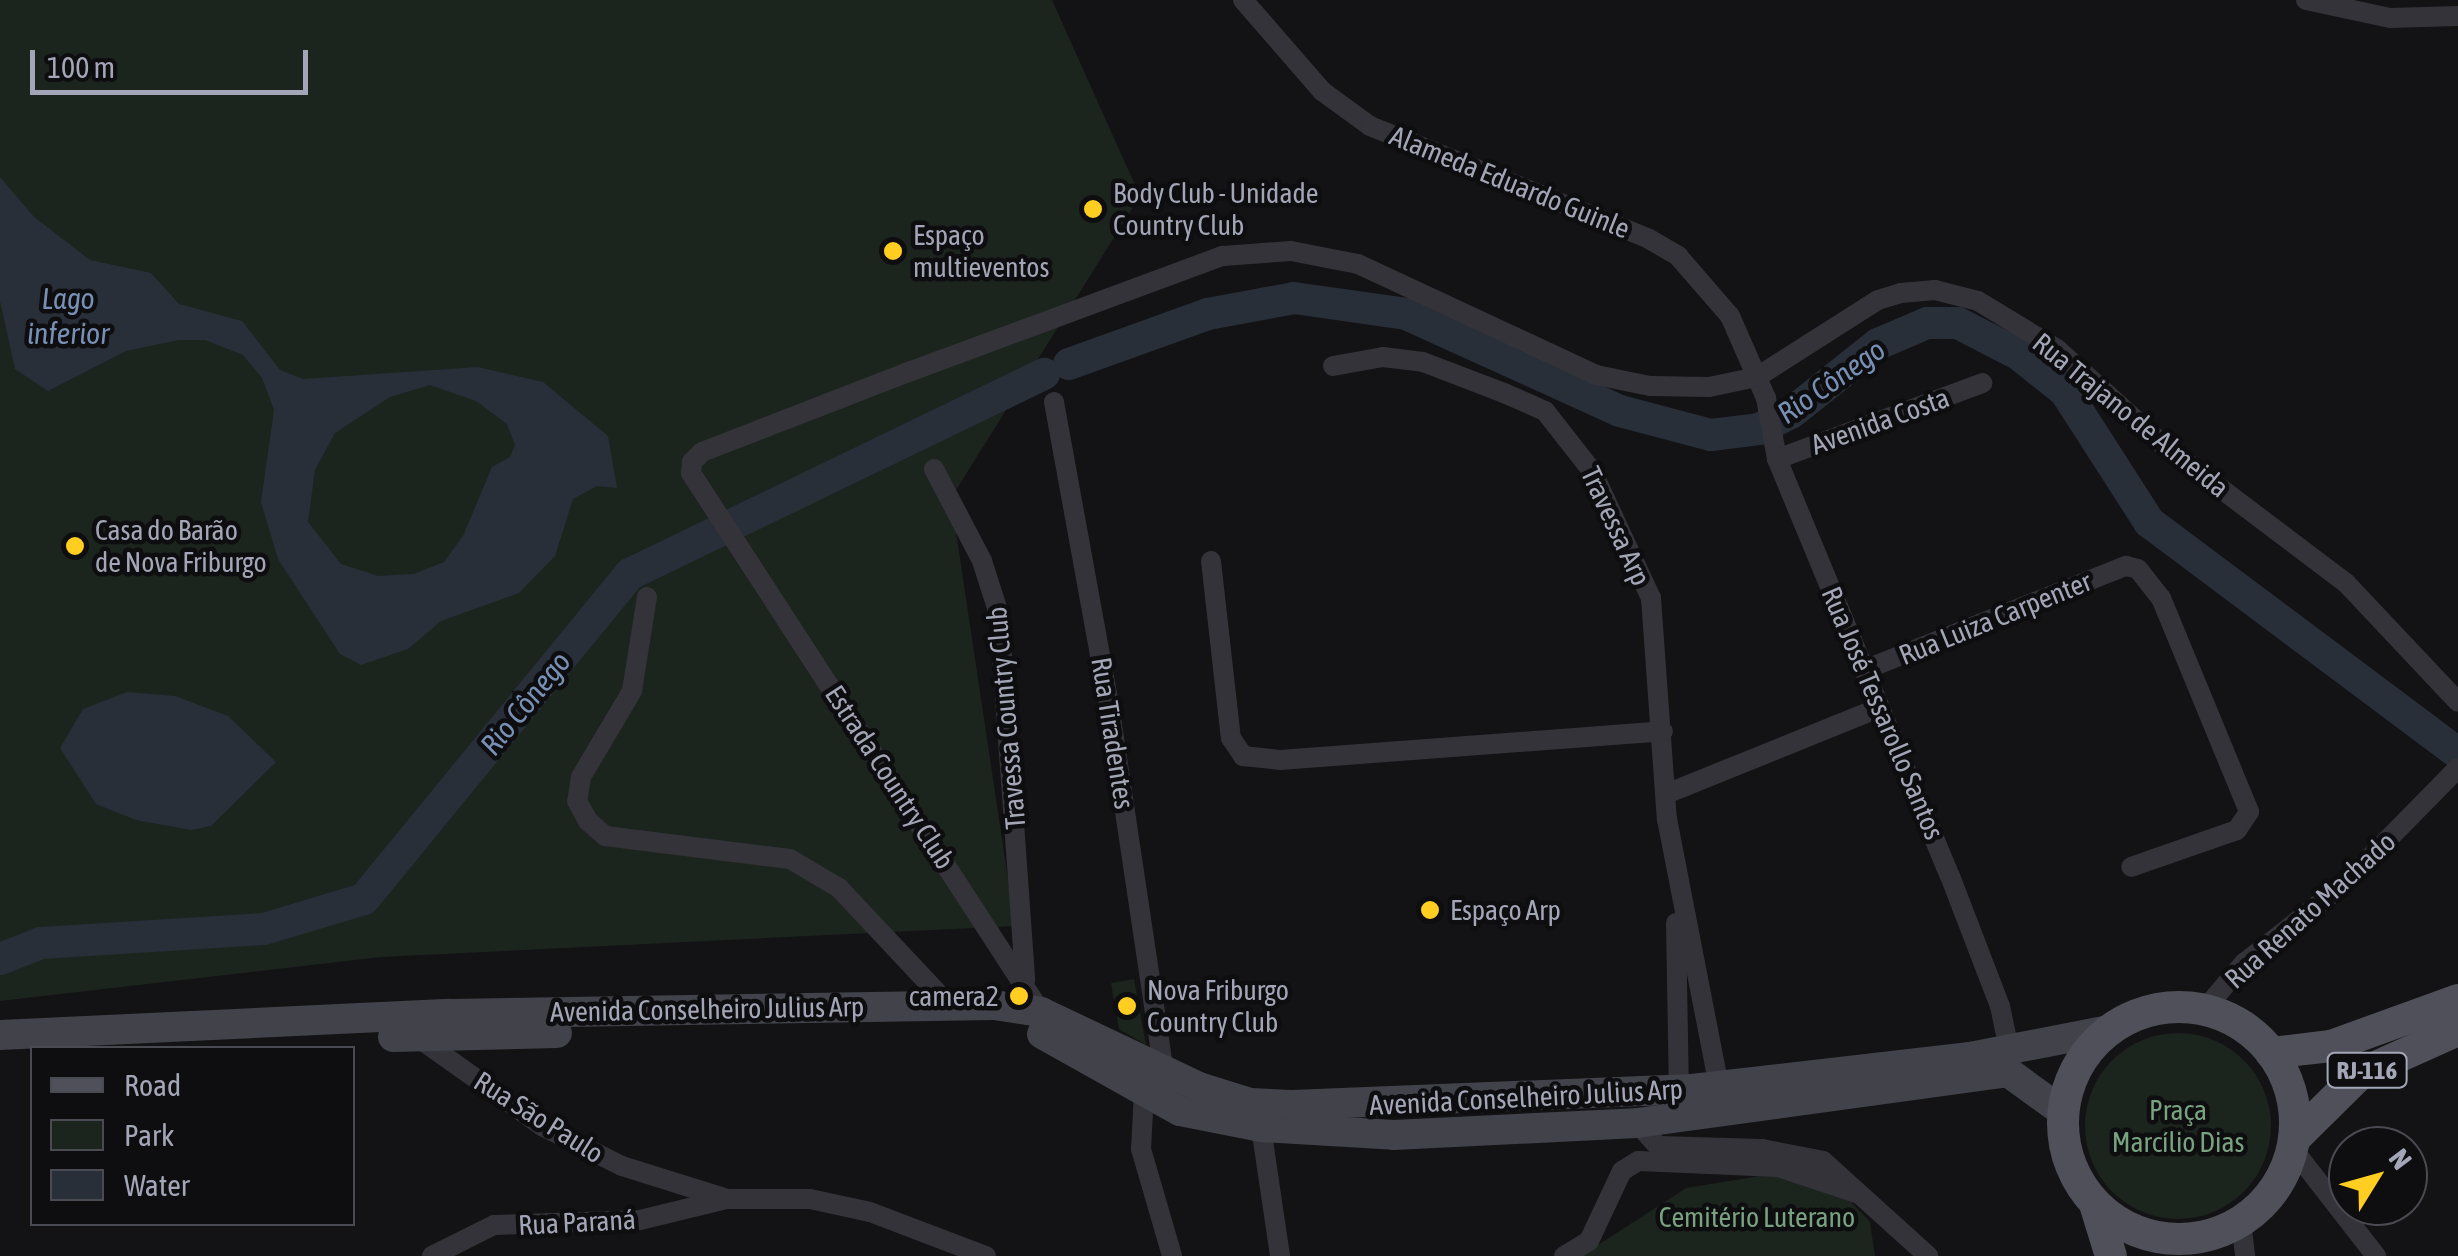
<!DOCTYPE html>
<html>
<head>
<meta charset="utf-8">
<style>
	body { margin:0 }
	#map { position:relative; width:2458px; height:1256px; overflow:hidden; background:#131214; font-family:"Asap Condensed",sans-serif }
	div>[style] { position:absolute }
	.green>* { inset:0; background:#1c241e }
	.round { border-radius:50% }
	.water>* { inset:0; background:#282f39 }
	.river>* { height:32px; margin:-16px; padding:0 16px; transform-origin:16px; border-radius:16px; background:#282f39 }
	.minor>* { height:20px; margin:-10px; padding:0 10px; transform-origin:10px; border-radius:10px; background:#333339 }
	.secondary>* { height:30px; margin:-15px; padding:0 15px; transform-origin:15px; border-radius:15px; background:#41424a }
	.primary>* { height:32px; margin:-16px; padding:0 16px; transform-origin:16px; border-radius:16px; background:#4f5059 }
	.primary>.ring { margin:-16px; padding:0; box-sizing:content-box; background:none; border:32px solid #4f5059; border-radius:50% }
	.dots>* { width:28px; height:28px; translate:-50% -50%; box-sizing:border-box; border:5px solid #0e0d0f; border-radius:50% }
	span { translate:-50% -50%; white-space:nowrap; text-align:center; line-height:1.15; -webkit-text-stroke:9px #0e0d0f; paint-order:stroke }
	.shield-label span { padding:2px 8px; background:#0e0d0f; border:2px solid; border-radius:8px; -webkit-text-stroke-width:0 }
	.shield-label { font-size:25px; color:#a3a6b6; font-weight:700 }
	.street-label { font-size:28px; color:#a3a6b6 }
	.poi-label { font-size:28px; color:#a3a6b6 }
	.left { translate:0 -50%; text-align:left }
	.right { translate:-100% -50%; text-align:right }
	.park-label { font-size:28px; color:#78a280 }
	.water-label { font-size:30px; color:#7790b4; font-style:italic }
	.legend { position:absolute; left:30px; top:1046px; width:325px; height:180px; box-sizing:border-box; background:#0e0d0f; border:2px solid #4a4a52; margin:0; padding:12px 18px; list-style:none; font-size:30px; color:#a3a6b6 }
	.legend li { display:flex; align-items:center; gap:20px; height:50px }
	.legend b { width:50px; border:2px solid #4a4a52 }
	.north { position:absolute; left:2328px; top:1126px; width:100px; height:100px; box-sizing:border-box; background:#0e0d0f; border:2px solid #4a4a52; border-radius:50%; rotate:53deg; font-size:28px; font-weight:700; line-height:40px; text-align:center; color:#a3a6b6 }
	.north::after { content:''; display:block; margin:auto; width:35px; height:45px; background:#ffce20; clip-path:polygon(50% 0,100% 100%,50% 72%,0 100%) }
	.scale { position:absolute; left:30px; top:50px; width:278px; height:45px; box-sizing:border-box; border:5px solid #a3a6b6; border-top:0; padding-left:12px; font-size:30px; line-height:35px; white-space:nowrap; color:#a3a6b6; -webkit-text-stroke:8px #0e0d0f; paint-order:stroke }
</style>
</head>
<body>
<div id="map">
	<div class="green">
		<div style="clip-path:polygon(0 0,1052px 0,1140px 196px,951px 498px,1015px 926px,381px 957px,0 1001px)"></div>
		<div style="clip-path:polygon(1134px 979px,1146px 1045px,1119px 1029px,1111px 983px)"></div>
		<div class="round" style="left:2085px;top:1033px;width:186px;height:186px"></div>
		<div style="clip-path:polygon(1766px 1175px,1838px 1188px,1870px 1222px,1875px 1256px,1581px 1256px,1686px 1188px)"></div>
	</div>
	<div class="water">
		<div style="clip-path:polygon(evenodd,0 177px,34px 217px,90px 260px,151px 273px,179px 304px,242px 321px,280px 370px,303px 379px,478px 367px,543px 382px,608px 436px,617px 488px,597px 486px,573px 499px,555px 556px,519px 593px,441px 621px,408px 649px,361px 665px,340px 654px,278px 559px,261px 502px,274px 410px,262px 378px,243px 355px,205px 340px,179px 340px,126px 351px,48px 391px,15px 369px,0 301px,0 177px,430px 385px,476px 401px,507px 424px,515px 445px,510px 457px,492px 467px,463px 536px,444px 562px,414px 574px,378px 576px,341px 564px,308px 522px,315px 470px,335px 433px,390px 397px,430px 385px)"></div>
		<div style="clip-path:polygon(127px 692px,175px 696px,228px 716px,276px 762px,211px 826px,191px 830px,136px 820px,96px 804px,60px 748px,83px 709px)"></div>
	</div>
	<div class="river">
		<div style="left:1069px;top:364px;width:148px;rotate:-19.8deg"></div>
		<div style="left:1208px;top:314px;width:87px;rotate:-10.5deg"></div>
		<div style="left:1294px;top:298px;width:113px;rotate:8.1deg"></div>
		<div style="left:1406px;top:314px;width:235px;rotate:24.4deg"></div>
		<div style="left:1620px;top:411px;width:94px;rotate:14.8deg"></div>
		<div style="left:1711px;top:435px;width:48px;rotate:-7.1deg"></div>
		<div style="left:1759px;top:429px;width:36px;rotate:-27deg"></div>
		<div style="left:1791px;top:413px;width:111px;rotate:-38.4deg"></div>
		<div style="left:1878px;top:344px;width:53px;rotate:-23.2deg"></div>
		<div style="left:1927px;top:323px;width:31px"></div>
		<div style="left:1958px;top:323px;width:68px;rotate:27.3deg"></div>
		<div style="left:2018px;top:354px;width:60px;rotate:38.2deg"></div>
		<div style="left:2065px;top:391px;width:156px;rotate:57.3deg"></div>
		<div style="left:2149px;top:522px;width:386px;rotate:36.8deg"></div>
		<div style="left:0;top:959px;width:44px;rotate:-21.3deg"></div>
		<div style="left:41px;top:943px;width:223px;rotate:-3.6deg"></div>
		<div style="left:264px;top:929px;width:104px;rotate:-16.7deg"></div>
		<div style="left:364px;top:899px;width:420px;rotate:-50.7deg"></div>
		<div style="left:630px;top:574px;width:460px;rotate:-25.8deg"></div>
	</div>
	<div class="minor">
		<div style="left:1243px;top:0;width:121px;rotate:49deg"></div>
		<div style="left:1322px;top:91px;width:59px;rotate:36.1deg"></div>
		<div style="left:1370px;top:126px;width:301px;rotate:22deg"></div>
		<div style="left:1649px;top:239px;width:34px;rotate:30deg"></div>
		<div style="left:1678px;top:256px;width:79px;rotate:49.1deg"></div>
		<div style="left:1730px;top:316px;width:90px;rotate:66.3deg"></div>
		<div style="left:1766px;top:398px;width:62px;rotate:79.8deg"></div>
		<div style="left:1777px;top:459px;width:451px;rotate:67.5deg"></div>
		<div style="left:1950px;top:876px;width:139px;rotate:69deg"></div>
		<div style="left:2000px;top:1006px;width:44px;rotate:78.2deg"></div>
		<div style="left:2306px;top:0;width:86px;rotate:12.1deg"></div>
		<div style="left:2390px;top:18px;width:68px;rotate:-1.7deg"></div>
		<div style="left:1333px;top:366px;width:51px;rotate:-10.2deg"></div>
		<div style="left:1383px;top:357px;width:40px;rotate:7.1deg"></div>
		<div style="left:1423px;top:362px;width:87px;rotate:20.9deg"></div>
		<div style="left:1504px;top:393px;width:45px;rotate:23.7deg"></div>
		<div style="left:1545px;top:411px;width:76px;rotate:51.9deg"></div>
		<div style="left:1592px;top:471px;width:140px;rotate:65.1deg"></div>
		<div style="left:1651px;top:598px;width:222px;rotate:85.9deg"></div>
		<div style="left:1667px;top:819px;width:273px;rotate:79deg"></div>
		<div style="left:1054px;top:402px;width:301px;rotate:79.7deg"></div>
		<div style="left:1108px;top:698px;width:371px;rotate:81.5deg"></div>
		<div style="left:1777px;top:459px;width:219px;rotate:-20.3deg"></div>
		<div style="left:934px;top:469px;width:104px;rotate:62.4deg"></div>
		<div style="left:982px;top:561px;width:56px;rotate:72.2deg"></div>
		<div style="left:999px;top:614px;width:367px;rotate:85.9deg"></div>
		<div style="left:1211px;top:561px;width:178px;rotate:83.6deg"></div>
		<div style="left:1231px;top:738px;width:22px;rotate:56deg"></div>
		<div style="left:1243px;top:756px;width:37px;rotate:6deg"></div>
		<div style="left:1280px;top:760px;width:384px;rotate:-4.3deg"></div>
		<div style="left:647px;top:597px;width:95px;rotate:99.1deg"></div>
		<div style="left:632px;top:691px;width:100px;rotate:120.7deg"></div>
		<div style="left:581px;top:777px;width:24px;rotate:99deg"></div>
		<div style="left:577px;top:801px;width:23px;rotate:61deg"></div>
		<div style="left:588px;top:821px;width:23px;rotate:41deg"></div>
		<div style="left:605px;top:836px;width:186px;rotate:7.1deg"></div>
		<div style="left:790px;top:859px;width:57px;rotate:30.6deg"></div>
		<div style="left:839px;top:888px;width:158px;rotate:46.8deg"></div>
		<div style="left:1864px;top:670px;width:282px;rotate:-21.7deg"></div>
		<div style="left:2126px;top:566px;width:12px;rotate:14deg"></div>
		<div style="left:2138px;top:569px;width:37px;rotate:52deg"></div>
		<div style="left:2161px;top:598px;width:231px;rotate:67.6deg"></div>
		<div style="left:2249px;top:812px;width:22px;rotate:124deg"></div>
		<div style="left:2237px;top:830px;width:112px;rotate:160.8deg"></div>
		<div style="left:1666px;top:794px;width:230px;rotate:-22deg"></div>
		<div style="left:1676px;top:923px;width:167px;rotate:89deg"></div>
		<div style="left:2204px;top:1010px;width:62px;rotate:-49.6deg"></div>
		<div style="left:2244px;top:963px;width:125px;rotate:-38.2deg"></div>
		<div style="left:2342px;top:886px;width:165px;rotate:-45.5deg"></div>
		<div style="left:1041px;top:1012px;width:643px;rotate:-123deg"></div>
		<div style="left:691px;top:473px;width:11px;rotate:-85deg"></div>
		<div style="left:692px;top:462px;width:14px;rotate:-45deg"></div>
		<div style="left:702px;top:452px;width:219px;rotate:-21.2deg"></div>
		<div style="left:906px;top:373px;width:338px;rotate:-20.3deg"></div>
		<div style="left:1223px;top:256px;width:68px;rotate:-4.2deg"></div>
		<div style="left:1291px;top:251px;width:68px;rotate:11deg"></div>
		<div style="left:1358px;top:264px;width:263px;rotate:25deg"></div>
		<div style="left:1596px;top:375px;width:55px;rotate:11.5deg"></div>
		<div style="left:1650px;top:386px;width:59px;rotate:1deg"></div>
		<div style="left:1709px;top:387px;width:49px;rotate:-11.8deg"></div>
		<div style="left:1757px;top:377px;width:143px;rotate:-32.5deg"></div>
		<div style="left:1878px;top:300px;width:24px;rotate:-17deg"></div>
		<div style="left:1901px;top:293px;width:34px;rotate:-5deg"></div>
		<div style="left:1935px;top:290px;width:44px;rotate:14.3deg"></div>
		<div style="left:1978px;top:301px;width:92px;rotate:31.3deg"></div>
		<div style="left:2057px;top:349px;width:142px;rotate:42.1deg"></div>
		<div style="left:2162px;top:444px;width:231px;rotate:37.1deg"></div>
		<div style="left:2346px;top:583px;width:163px;rotate:46.7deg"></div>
		<div style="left:416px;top:1036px;width:155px;rotate:35.5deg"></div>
		<div style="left:542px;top:1126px;width:89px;rotate:26.6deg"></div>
		<div style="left:622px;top:1166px;width:110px;rotate:17.4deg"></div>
		<div style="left:727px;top:1199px;width:83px"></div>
		<div style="left:810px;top:1199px;width:61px;rotate:12.2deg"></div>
		<div style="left:870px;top:1212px;width:124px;rotate:20.8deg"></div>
		<div style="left:1144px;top:1092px;width:57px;rotate:93deg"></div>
		<div style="left:1141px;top:1149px;width:111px;rotate:73.8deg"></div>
		<div style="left:1637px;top:1123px;width:31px;rotate:48deg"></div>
		<div style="left:1658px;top:1146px;width:104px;rotate:1.7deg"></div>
		<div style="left:1762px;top:1149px;width:62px;rotate:11.1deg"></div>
		<div style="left:1823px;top:1161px;width:142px;rotate:42.1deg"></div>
		<div style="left:1261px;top:1127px;width:130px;rotate:81.6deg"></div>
		<div style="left:2292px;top:1148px;width:137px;rotate:52.1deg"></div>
		<div style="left:2241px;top:1222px;width:34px;rotate:83deg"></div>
		<div style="left:432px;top:1256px;width:69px;rotate:-26.6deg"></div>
		<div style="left:494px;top:1225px;width:146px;rotate:-2deg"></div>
		<div style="left:640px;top:1220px;width:89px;rotate:-13.6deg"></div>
		<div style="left:1564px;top:1256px;width:29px;rotate:-31deg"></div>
		<div style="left:1589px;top:1241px;width:77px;rotate:-64.8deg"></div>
		<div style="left:1622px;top:1171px;width:19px;rotate:-32deg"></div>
		<div style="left:1638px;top:1161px;width:140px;rotate:2.5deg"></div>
		<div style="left:1778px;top:1167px;width:82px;rotate:18.4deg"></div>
	</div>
	<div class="secondary">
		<div style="left:1042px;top:1034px;width:158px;rotate:29.2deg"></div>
		<div style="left:1180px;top:1111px;width:83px;rotate:11.2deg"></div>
		<div style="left:1261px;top:1127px;width:133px;rotate:3.4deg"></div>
		<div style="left:1394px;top:1135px;width:243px;rotate:-2.8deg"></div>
		<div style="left:1637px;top:1123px;width:374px;rotate:-7.8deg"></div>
		<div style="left:2008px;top:1072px;width:68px;rotate:36deg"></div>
		<div style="left:0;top:1035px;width:450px;rotate:-2.7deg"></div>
		<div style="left:450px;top:1014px;width:544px;rotate:-0.95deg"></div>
		<div style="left:994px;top:1005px;width:48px;rotate:8.5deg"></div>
		<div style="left:1041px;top:1012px;width:175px;rotate:25.4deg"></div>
		<div style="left:1199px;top:1087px;width:53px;rotate:17.4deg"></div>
		<div style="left:1250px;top:1103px;width:42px;rotate:2.7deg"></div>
		<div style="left:1292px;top:1105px;width:400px;rotate:-2.3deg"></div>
		<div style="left:1692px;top:1089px;width:280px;rotate:-6.6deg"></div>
		<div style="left:1970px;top:1057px;width:142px;rotate:-11deg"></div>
		<div style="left:393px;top:1037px;width:164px;rotate:-1.4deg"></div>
	</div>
	<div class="primary">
		<div class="ring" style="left:2063px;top:1007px;width:200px;height:200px"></div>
		<div style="left:2271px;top:1053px;width:60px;rotate:-6.7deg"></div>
		<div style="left:2331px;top:1046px;width:135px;rotate:-19.9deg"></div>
		<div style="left:2294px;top:1139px;width:93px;rotate:-44.6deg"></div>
		<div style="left:2360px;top:1074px;width:107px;rotate:-24.2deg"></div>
		<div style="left:2095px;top:1204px;width:54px;rotate:72.9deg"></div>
	</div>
	<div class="dots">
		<div style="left:1093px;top:209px;background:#ffce20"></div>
		<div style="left:893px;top:251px;background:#ffce20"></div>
		<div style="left:75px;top:546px;background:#ffce20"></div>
		<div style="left:1430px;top:910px;background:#ffce20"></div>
		<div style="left:1019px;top:996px;background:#ffce20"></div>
		<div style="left:1127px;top:1006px;background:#ffce20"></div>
	</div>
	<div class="shield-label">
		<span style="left:2367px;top:1070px">RJ-116</span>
	</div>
	<div class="street-label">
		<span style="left:1510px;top:182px;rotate:22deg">Alameda Eduardo Guinle</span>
		<span style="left:2131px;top:415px;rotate:39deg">Rua Trajano de Almeida</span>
		<span style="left:1880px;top:421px;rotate:-20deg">Avenida Costa</span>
		<span style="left:1616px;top:526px;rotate:65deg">Travessa Arp</span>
		<span style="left:1995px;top:618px;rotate:-22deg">Rua Luiza Carpenter</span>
		<span style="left:1883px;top:713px;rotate:67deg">Rua José Tessarollo Santos</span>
		<span style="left:1006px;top:718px;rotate:-95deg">Travessa Country Club</span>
		<span style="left:1113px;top:733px;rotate:81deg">Rua Tiradentes</span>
		<span style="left:890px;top:777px;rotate:57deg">Estrada Country Club</span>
		<span style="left:2310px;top:910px;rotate:-42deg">Rua Renato Machado</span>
		<span style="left:707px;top:1009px;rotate:-1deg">Avenida Conselheiro Julius Arp</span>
		<span style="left:1526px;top:1097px;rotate:-3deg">Avenida Conselheiro Julius Arp</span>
		<span style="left:539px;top:1117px;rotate:32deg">Rua São Paulo</span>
		<span style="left:577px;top:1222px;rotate:-3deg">Rua Paraná</span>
	</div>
	<div class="poi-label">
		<span class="left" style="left:1113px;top:209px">Body Club - Unidade<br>Country Club</span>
		<span class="left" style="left:913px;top:251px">Espaço<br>multieventos</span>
		<span class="left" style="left:95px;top:546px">Casa do Barão<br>de Nova Friburgo</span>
		<span class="left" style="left:1450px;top:910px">Espaço Arp</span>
		<span class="left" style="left:1147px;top:1006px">Nova Friburgo<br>Country Club</span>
		<span class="right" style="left:999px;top:996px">camera2</span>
	</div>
	<div class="park-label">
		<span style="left:2178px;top:1126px">Praça<br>Marcílio Dias</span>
		<span style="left:1757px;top:1217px">Cemitério Luterano</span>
	</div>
	<div class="water-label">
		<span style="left:68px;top:315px">Lago<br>inferior</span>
		<span style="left:1831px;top:381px;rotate:-35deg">Rio Cônego</span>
		<span style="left:525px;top:703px;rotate:-51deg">Rio Cônego</span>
	</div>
	<ul class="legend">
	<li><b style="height:12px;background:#4f5059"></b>Road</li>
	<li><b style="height:28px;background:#1c241e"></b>Park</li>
	<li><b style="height:28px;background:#282f39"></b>Water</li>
	</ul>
	<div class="north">N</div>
	<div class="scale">100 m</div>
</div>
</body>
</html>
